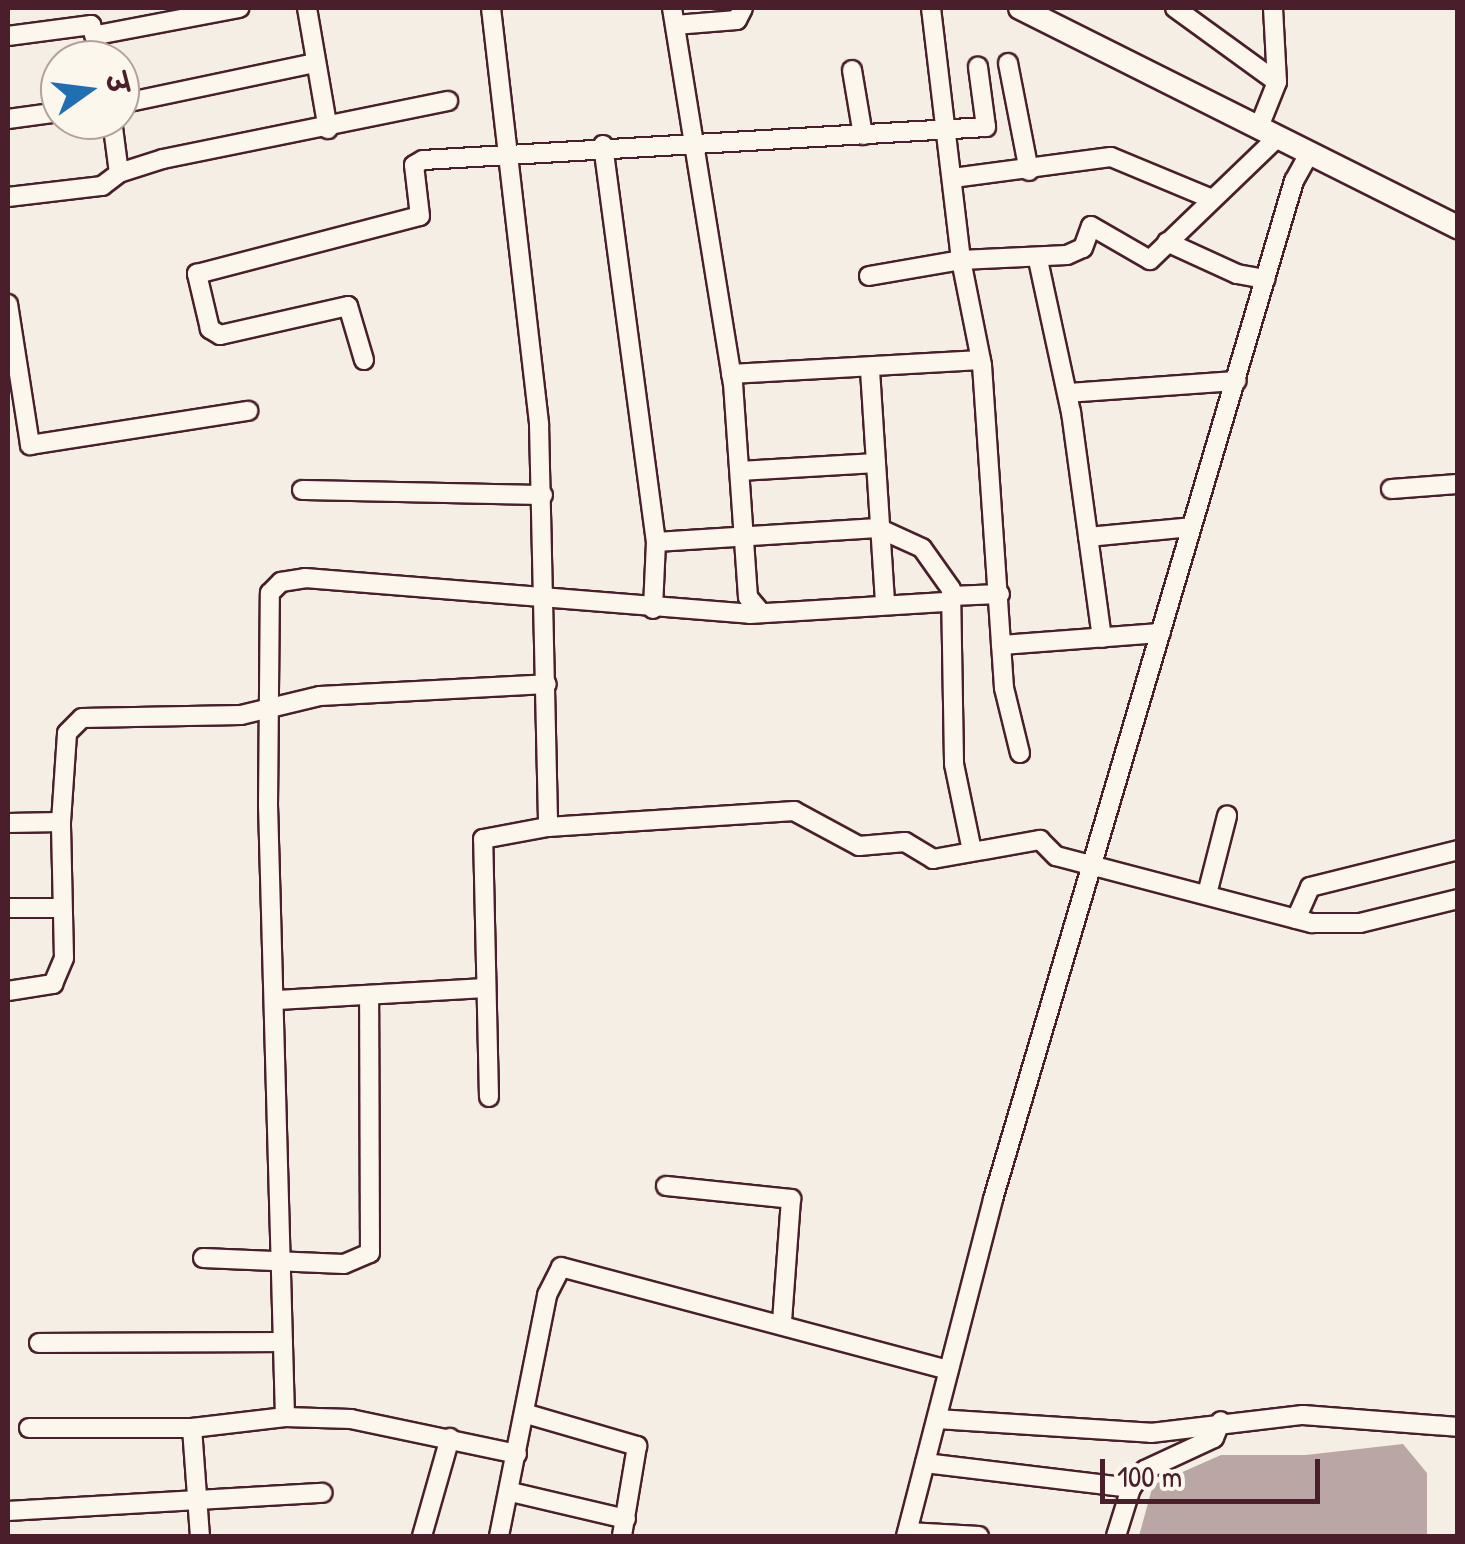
<!DOCTYPE html>
<html>
<head>
<meta charset="utf-8">
<style>
	body { margin:0 }
	#map { position:relative; width:1465px; height:1544px; overflow:hidden; background:#f4eee4; font-family:"Patrick Hand","Playpen Sans Deva",sans-serif }
	div>[style] { position:absolute }
	.water>* { inset:0; background:#baa7a5 }
	.roads { filter:drop-shadow(2px 0 #4a1f2b) drop-shadow(-2px 0 #4a1f2b) drop-shadow(0 2px #4a1f2b) drop-shadow(0 -2px #4a1f2b) }
	.street>* { height:18px; margin:-9px; padding:0 9px; transform-origin:9px; border-radius:9px; background:#fbf7ec }
	.secondary>* { height:22px; margin:-11px; padding:0 11px; transform-origin:11px; border-radius:11px; background:#fbf7ec }
	span { translate:-50% -50%; white-space:nowrap; text-align:center; line-height:1.15; -webkit-text-stroke:9px #fbf7ec; paint-order:stroke }
	.frame { position:absolute; inset:0; border:10px solid #4a1f2b; pointer-events:none }
	.north { position:absolute; left:40px; top:40px; width:100px; height:100px; box-sizing:border-box; background:#fbf7ec; border:2px solid #b4a19f; border-radius:50%; rotate:76deg; font-size:28px; font-weight:700; line-height:40px; text-align:center; color:#4a1f2b }
	.north::after { content:''; display:block; margin:auto; width:35px; height:45px; background:#1f6fb2; clip-path:polygon(50% 0,100% 100%,50% 72%,0 100%) }
	.scale { position:absolute; left:1100px; top:1459px; width:220px; height:45px; box-sizing:border-box; border:5px solid #4a1f2b; border-top:0; padding-left:12px; font-size:30px; line-height:35px; white-space:nowrap; color:#4a1f2b; -webkit-text-stroke:8px #fbf7ec; paint-order:stroke }
</style>
</head>
<body>
<div id="map">
	<div class="water">
		<div style="clip-path:polygon(1403px 1444px,1427px 1473px,1427px 1536px,1139px 1536px,1153px 1485px,1221px 1455px,1306px 1455px)"></div>
	</div>
	<div class="roads">
		<div class="street">
			<div style="left:307px;top:8px;width:123px;rotate:80.2deg"></div>
			<div style="left:491px;top:8px;width:419px;rotate:83.4deg"></div>
			<div style="left:539px;top:424px;width:403px;rotate:88.7deg"></div>
			<div style="left:672px;top:8px;width:380px;rotate:80.8deg"></div>
			<div style="left:733px;top:383px;width:215px;rotate:86deg"></div>
			<div style="left:748px;top:597px;width:16px;rotate:50deg"></div>
			<div style="left:931px;top:8px;width:254px;rotate:83.2deg"></div>
			<div style="left:961px;top:260px;width:107px;rotate:78.7deg"></div>
			<div style="left:982px;top:365px;width:324px;rotate:86.1deg"></div>
			<div style="left:1004px;top:688px;width:67px;rotate:76.2deg"></div>
			<div style="left:1175px;top:8px;width:126px;rotate:36deg"></div>
			<div style="left:675px;top:25px;width:62px;rotate:-4.6deg"></div>
			<div style="left:737px;top:20px;width:13px;rotate:-63deg"></div>
			<div style="left:97px;top:35px;width:145px;rotate:-10.8deg"></div>
			<div style="left:8px;top:36px;width:84px;rotate:-7.5deg"></div>
			<div style="left:91px;top:25px;width:37px;rotate:73deg"></div>
			<div style="left:1008px;top:63px;width:110px;rotate:79deg"></div>
			<div style="left:852px;top:70px;width:66px;rotate:80.4deg"></div>
			<div style="left:120px;top:104px;width:199px;rotate:-11.9deg"></div>
			<div style="left:8px;top:119px;width:52px;rotate:-7.7deg"></div>
			<div style="left:112px;top:120px;width:53px;rotate:82.5deg"></div>
			<div style="left:1259px;top:127px;width:48px;rotate:-68.2deg"></div>
			<div style="left:1277px;top:82px;width:74px;rotate:-93.1deg"></div>
			<div style="left:603px;top:145px;width:401px;rotate:82.4deg"></div>
			<div style="left:656px;top:542px;width:67px;rotate:92.6deg"></div>
			<div style="left:953px;top:178px;width:159px;rotate:-7.6deg"></div>
			<div style="left:1111px;top:157px;width:109px;rotate:22.6deg"></div>
			<div style="left:8px;top:197px;width:95px;rotate:-6.7deg"></div>
			<div style="left:102px;top:186px;width:21px;rotate:-37deg"></div>
			<div style="left:119px;top:173px;width:46px;rotate:-17.7deg"></div>
			<div style="left:163px;top:159px;width:291px;rotate:-11.5deg"></div>
			<div style="left:1167px;top:242px;width:77px;rotate:24.6deg"></div>
			<div style="left:1237px;top:274px;width:29px;rotate:10deg"></div>
			<div style="left:1038px;top:260px;width:156px;rotate:77.8deg"></div>
			<div style="left:1071px;top:412px;width:228px;rotate:82.2deg"></div>
			<div style="left:869px;top:276px;width:93px;rotate:-9.9deg"></div>
			<div style="left:961px;top:260px;width:106px;rotate:-2.7deg"></div>
			<div style="left:1067px;top:255px;width:17px;rotate:-24deg"></div>
			<div style="left:1083px;top:248px;width:23px;rotate:-70deg"></div>
			<div style="left:1091px;top:226px;width:68px;rotate:30deg"></div>
			<div style="left:1150px;top:260px;width:178px;rotate:-43.9deg"></div>
			<div style="left:8px;top:304px;width:143px;rotate:81.1deg"></div>
			<div style="left:30px;top:445px;width:221px;rotate:-8.9deg"></div>
			<div style="left:364px;top:360px;width:56px;rotate:-106.5deg"></div>
			<div style="left:348px;top:306px;width:131px;rotate:167.2deg"></div>
			<div style="left:220px;top:335px;width:12px;rotate:-149deg"></div>
			<div style="left:210px;top:329px;width:57px;rotate:-103.3deg"></div>
			<div style="left:197px;top:274px;width:230px;rotate:-14.6deg"></div>
			<div style="left:420px;top:216px;width:51px;rotate:-96.7deg"></div>
			<div style="left:414px;top:165px;width:10px;rotate:-29deg"></div>
			<div style="left:423px;top:160px;width:564px;rotate:-3.35deg"></div>
			<div style="left:986px;top:127px;width:61px;rotate:-97.6deg"></div>
			<div style="left:870px;top:370px;width:234px;rotate:86.3deg"></div>
			<div style="left:731px;top:374px;width:250px;rotate:-3.2deg"></div>
			<div style="left:1068px;top:393px;width:169px;rotate:-4.1deg"></div>
			<div style="left:740px;top:471px;width:136px;rotate:-3.4deg"></div>
			<div style="left:1391px;top:489px;width:67px;rotate:-4.3deg"></div>
			<div style="left:302px;top:490px;width:241px;rotate:1.2deg"></div>
			<div style="left:1088px;top:537px;width:103px;rotate:-5.5deg"></div>
			<div style="left:656px;top:542px;width:222px;rotate:-3.6deg"></div>
			<div style="left:878px;top:528px;width:48px;rotate:24.4deg"></div>
			<div style="left:922px;top:548px;width:50px;rotate:54.7deg"></div>
			<div style="left:951px;top:589px;width:175px;rotate:89deg"></div>
			<div style="left:954px;top:764px;width:89px;rotate:78.3deg"></div>
			<div style="left:951px;top:596px;width:49px;rotate:-2.3deg"></div>
			<div style="left:1001px;top:645px;width:160px;rotate:-4.3deg"></div>
			<div style="left:8px;top:823px;width:53px;rotate:-1.1deg"></div>
			<div style="left:1207px;top:894px;width:81px;rotate:-75.6deg"></div>
			<div style="left:8px;top:908px;width:53px"></div>
			<div style="left:1296px;top:919px;width:35px;rotate:-66deg"></div>
			<div style="left:1310px;top:887px;width:153px;rotate:-14deg"></div>
			<div style="left:8px;top:991px;width:46px;rotate:-8.8deg"></div>
			<div style="left:53px;top:984px;width:28px;rotate:-67deg"></div>
			<div style="left:64px;top:958px;width:136px;rotate:-91.3deg"></div>
			<div style="left:61px;top:822px;width:89px;rotate:-86.1deg"></div>
			<div style="left:67px;top:733px;width:21px;rotate:-45deg"></div>
			<div style="left:82px;top:718px;width:159px;rotate:-1.1deg"></div>
			<div style="left:241px;top:715px;width:81px;rotate:-13.5deg"></div>
			<div style="left:320px;top:696px;width:227px;rotate:-3deg"></div>
			<div style="left:278px;top:1000px;width:207px;rotate:-3.3deg"></div>
			<div style="left:489px;top:1097px;width:258px;rotate:-91.3deg"></div>
			<div style="left:483px;top:839px;width:66px;rotate:-10.5deg"></div>
			<div style="left:548px;top:827px;width:247px;rotate:-3.7deg"></div>
			<div style="left:794px;top:811px;width:74px;rotate:28.3deg"></div>
			<div style="left:859px;top:846px;width:46px;rotate:-5deg"></div>
			<div style="left:905px;top:842px;width:33px;rotate:31deg"></div>
			<div style="left:933px;top:859px;width:109px;rotate:-10.1deg"></div>
			<div style="left:1040px;top:840px;width:23px;rotate:45deg"></div>
			<div style="left:1056px;top:856px;width:265px;rotate:14.7deg"></div>
			<div style="left:1312px;top:923px;width:48px"></div>
			<div style="left:1360px;top:923px;width:101px;rotate:-13.8deg"></div>
			<div style="left:666px;top:1186px;width:126px;rotate:5.9deg"></div>
			<div style="left:791px;top:1199px;width:122px;rotate:94.2deg"></div>
			<div style="left:203px;top:1258px;width:141px;rotate:2.4deg"></div>
			<div style="left:344px;top:1264px;width:28px;rotate:-23deg"></div>
			<div style="left:370px;top:1253px;width:258px;rotate:-90.2deg"></div>
			<div style="left:39px;top:1343px;width:244px;rotate:-0.2deg"></div>
			<div style="left:527px;top:1414px;width:115px;rotate:16.2deg"></div>
			<div style="left:637px;top:1446px;width:91px;rotate:99.5deg"></div>
			<div style="left:937px;top:1419px;width:214px;rotate:3.7deg"></div>
			<div style="left:1151px;top:1433px;width:153px;rotate:-6.8deg"></div>
			<div style="left:1303px;top:1415px;width:155px;rotate:4.4deg"></div>
			<div style="left:29px;top:1428px;width:163px"></div>
			<div style="left:192px;top:1428px;width:94px;rotate:-6.7deg"></div>
			<div style="left:192px;top:1428px;width:108px;rotate:85.8deg"></div>
			<div style="left:517px;top:1454px;width:170px;rotate:-168.1deg"></div>
			<div style="left:351px;top:1419px;width:66px;rotate:-178.3deg"></div>
			<div style="left:285px;top:1417px;width:611px;rotate:-91.59deg"></div>
			<div style="left:268px;top:806px;width:213px;rotate:-89.5deg"></div>
			<div style="left:270px;top:593px;width:16px;rotate:-45deg"></div>
			<div style="left:281px;top:582px;width:24px;rotate:-9deg"></div>
			<div style="left:305px;top:578px;width:446px;rotate:4.6deg"></div>
			<div style="left:750px;top:614px;width:199px;rotate:-3.5deg"></div>
			<div style="left:925px;top:1463px;width:208px;rotate:6.9deg"></div>
			<div style="left:511px;top:1492px;width:118px;rotate:13.2deg"></div>
			<div style="left:8px;top:1511px;width:315px;rotate:-3.3deg"></div>
			<div style="left:908px;top:1532px;width:71px;rotate:3.2deg"></div>
			<div style="left:422px;top:1536px;width:102px;rotate:-74.1deg"></div>
			<div style="left:499px;top:1536px;width:246px;rotate:-78.7deg"></div>
			<div style="left:547px;top:1295px;width:31px;rotate:-63deg"></div>
			<div style="left:561px;top:1267px;width:401px;rotate:14.9deg"></div>
			<div style="left:906px;top:1536px;width:348px;rotate:-75.5deg"></div>
			<div style="left:993px;top:1199px;width:1062px;rotate:-73.53deg"></div>
			<div style="left:1294px;top:181px;width:33px;rotate:-61deg"></div>
			<div style="left:1116px;top:1536px;width:50px;rotate:-72.6deg"></div>
			<div style="left:1131px;top:1488px;width:23px;rotate:-52deg"></div>
			<div style="left:1145px;top:1470px;width:76px;rotate:-24.9deg"></div>
			<div style="left:1214px;top:1438px;width:18px;rotate:-68deg"></div>
		</div>
		<div class="secondary">
			<div style="left:1020px;top:8px;width:490px;rotate:26.6deg"></div>
		</div>
	</div>
	<div class="frame"></div>
	<div class="north">उ</div>
	<div class="scale">100 m</div>
</div>
</body>
</html>
